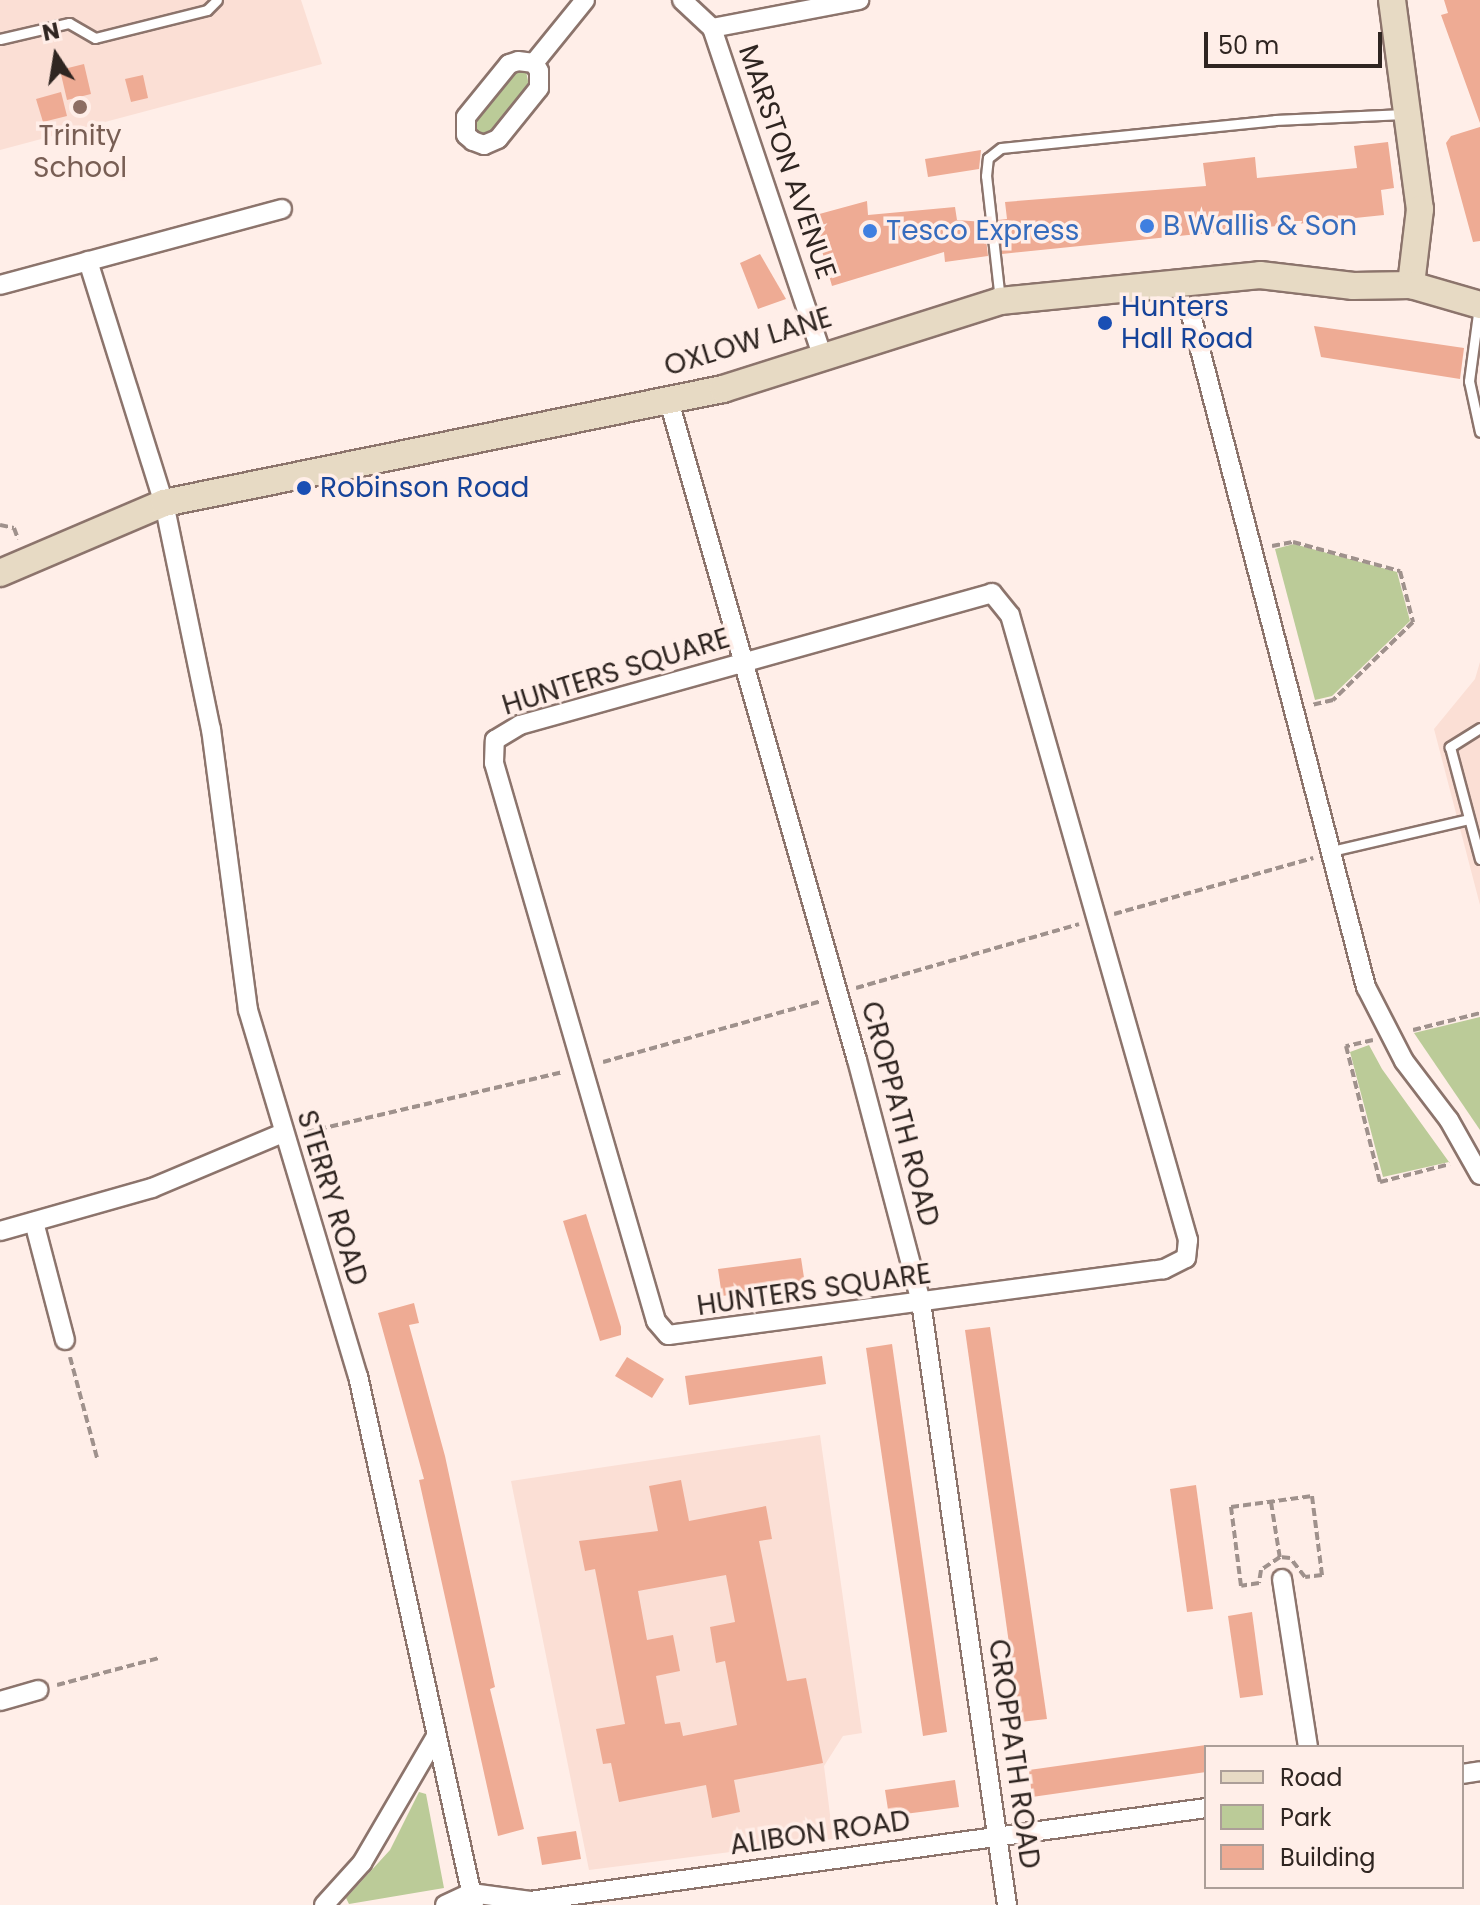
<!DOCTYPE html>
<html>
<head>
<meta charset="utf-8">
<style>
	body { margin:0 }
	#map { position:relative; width:1480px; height:1905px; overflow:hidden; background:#ffeee8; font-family:Poppins,sans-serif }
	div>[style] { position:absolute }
	.built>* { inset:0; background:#fbdfd5 }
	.green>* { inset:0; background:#bbcb98 }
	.building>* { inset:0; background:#eeab94 }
	.path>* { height:4px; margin-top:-2px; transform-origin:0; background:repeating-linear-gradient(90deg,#9f918c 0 8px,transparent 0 12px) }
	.roads { filter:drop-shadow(2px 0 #8c746c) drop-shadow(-2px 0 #8c746c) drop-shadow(0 2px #8c746c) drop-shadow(0 -2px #8c746c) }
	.lane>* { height:9px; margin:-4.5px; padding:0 4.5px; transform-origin:4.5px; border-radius:4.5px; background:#fff }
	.street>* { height:18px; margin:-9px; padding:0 9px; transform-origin:9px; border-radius:9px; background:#fff }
	.secondary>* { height:26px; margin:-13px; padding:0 13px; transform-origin:13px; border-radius:13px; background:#e7dac4 }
	.dots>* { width:22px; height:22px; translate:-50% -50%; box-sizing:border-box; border:4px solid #ffeee8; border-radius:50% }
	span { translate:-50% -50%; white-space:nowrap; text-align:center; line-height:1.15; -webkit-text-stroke:7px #ffeee8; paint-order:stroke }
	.education-label { font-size:28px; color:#785e54 }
	.street-label { font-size:28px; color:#2f2521 }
	.shop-label { font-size:28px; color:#366cbe }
	.left { translate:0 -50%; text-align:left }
	.transit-label { font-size:28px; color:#164399 }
	.legend { position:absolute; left:1204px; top:1745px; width:260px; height:144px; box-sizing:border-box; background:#ffeee8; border:2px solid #ac9e98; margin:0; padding:10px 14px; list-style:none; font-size:24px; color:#2f2521 }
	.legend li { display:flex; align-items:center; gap:16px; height:40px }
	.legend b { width:40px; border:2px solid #ac9e98 }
	.north { position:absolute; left:16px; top:16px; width:80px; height:80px; -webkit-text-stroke:6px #ffeee8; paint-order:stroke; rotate:348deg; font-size:22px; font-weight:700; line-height:32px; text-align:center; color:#2f2521 }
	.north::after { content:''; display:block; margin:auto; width:28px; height:36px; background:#2f2521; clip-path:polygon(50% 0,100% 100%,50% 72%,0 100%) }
	.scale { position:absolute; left:1204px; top:32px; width:178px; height:36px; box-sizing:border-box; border:4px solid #2f2521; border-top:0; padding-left:10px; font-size:24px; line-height:28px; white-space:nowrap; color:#2f2521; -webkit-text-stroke:6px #ffeee8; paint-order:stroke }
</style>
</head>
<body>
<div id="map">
	<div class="built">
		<div style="clip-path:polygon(0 0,301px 0,322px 64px,0 150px)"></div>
		<div style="clip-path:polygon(1480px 662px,1480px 905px,1434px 729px,1475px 679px)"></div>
		<div style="clip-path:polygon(820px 1435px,862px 1733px,843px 1736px,824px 1766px,833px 1839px,589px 1870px,511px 1481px)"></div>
	</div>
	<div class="green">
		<div style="clip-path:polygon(526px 71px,529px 86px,492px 132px,477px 134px,474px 122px,514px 73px)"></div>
		<div style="clip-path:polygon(1294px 544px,1397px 572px,1410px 621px,1332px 696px,1315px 700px,1275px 549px)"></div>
		<div style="clip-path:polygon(1480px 1017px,1480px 1130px,1414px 1033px)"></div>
		<div style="clip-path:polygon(1369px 1045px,1382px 1069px,1449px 1162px,1383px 1177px,1350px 1052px)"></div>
		<div style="clip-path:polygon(419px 1792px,426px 1794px,444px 1888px,349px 1904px,346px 1898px,390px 1850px)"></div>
	</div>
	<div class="building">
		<div style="clip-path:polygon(1444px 0,1480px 0,1480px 123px,1441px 15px,1448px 13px)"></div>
		<div style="clip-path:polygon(84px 64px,91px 94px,67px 100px,60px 70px)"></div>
		<div style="clip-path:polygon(143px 75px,148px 98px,131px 102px,125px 79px)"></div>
		<div style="clip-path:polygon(61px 92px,67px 116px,43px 122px,36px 99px)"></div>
		<div style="clip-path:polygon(1480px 127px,1480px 241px,1473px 242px,1446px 143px,1451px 136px)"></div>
		<div style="clip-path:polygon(1388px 142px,1394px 188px,1381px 190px,1384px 215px,1002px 254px,998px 220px,1007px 219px,1005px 202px,1206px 186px,1203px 163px,1255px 157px,1257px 178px,1357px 168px,1354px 146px)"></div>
		<div style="clip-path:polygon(981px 150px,979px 169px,928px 177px,925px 159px)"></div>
		<div style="clip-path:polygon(867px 201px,868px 215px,955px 207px,957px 220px,984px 222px,988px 256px,945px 262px,944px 252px,832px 286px,812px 216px)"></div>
		<div style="clip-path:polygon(760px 254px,786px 299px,758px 309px,740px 263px)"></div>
		<div style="clip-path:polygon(1314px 326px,1464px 348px,1460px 379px,1321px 357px)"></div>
		<div style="clip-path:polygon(586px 1214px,621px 1327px,621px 1335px,600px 1341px,563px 1221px)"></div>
		<div style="clip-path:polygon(801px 1258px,805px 1284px,722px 1296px,718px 1269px)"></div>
		<div style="clip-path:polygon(414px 1303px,419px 1323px,409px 1325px,445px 1456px,495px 1687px,490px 1689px,524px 1829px,498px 1836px,419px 1480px,424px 1479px,378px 1313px)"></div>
		<div style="clip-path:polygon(990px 1327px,1047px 1719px,1020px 1722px,965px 1330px)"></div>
		<div style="clip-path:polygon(892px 1344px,947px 1732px,923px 1736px,866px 1348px)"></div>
		<div style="clip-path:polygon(822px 1356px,826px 1384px,689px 1405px,685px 1376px)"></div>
		<div style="clip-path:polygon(627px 1357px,664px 1379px,652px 1398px,615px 1376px)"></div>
		<div style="clip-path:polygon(evenodd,681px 1480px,689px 1521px,766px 1506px,772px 1539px,759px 1541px,787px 1681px,806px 1678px,823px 1763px,734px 1780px,740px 1812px,712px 1818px,706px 1785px,619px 1802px,611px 1763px,603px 1764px,596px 1729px,625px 1724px,595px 1569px,585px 1571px,579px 1541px,658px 1531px,649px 1486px,681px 1480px,726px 1575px,735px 1622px,710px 1627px,716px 1663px,725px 1661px,737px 1725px,683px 1736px,680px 1722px,665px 1724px,656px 1676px,680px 1671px,673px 1635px,647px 1640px,638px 1591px,726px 1575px)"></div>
		<div style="clip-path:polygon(1196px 1485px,1213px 1609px,1187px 1612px,1170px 1489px)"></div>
		<div style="clip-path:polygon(1252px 1612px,1263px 1695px,1240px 1698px,1228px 1616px)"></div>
		<div style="clip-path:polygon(1206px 1745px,1206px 1772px,1032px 1797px,1029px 1770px)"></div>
		<div style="clip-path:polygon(955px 1780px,959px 1807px,889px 1816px,885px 1790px)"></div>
		<div style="clip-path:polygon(576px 1831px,581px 1859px,542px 1865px,537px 1837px)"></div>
	</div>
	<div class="path">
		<div style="left:0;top:525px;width:14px;rotate:12deg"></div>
		<div style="left:14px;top:528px;width:12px;rotate:70deg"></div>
		<div style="left:1272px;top:546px;width:21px;rotate:-11deg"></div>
		<div style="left:1293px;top:542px;width:111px;rotate:15.2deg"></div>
		<div style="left:1400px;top:571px;width:53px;rotate:75.7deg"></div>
		<div style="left:1413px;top:622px;width:112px;rotate:135.7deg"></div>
		<div style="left:1333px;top:700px;width:22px;rotate:167deg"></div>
		<div style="left:1114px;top:914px;width:207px;rotate:-15.7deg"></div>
		<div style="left:856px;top:988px;width:232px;rotate:-16deg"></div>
		<div style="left:1413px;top:1030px;width:69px;rotate:-14.2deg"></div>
		<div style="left:1373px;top:1040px;width:28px;rotate:167deg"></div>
		<div style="left:1346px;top:1046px;width:140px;rotate:76deg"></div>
		<div style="left:1380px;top:1182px;width:72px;rotate:-14.4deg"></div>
		<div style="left:603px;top:1062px;width:226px;rotate:-15.6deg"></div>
		<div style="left:307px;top:1132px;width:263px;rotate:-13.2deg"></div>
		<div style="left:70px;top:1357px;width:105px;rotate:75deg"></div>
		<div style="left:1312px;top:1496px;width:80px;rotate:82.8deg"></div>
		<div style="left:1322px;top:1575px;width:17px;rotate:173deg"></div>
		<div style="left:1305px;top:1577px;width:24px;rotate:-128deg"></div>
		<div style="left:1290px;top:1558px;width:10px;rotate:-174deg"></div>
		<div style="left:1280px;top:1557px;width:23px;rotate:146deg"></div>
		<div style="left:1261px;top:1570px;width:13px;rotate:99deg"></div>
		<div style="left:1259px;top:1583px;width:18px;rotate:171deg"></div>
		<div style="left:1241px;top:1586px;width:80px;rotate:-97.2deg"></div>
		<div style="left:1231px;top:1507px;width:82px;rotate:-7.7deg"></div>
		<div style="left:1271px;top:1502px;width:58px;rotate:81deg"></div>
		<div style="left:57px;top:1685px;width:106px;rotate:-14.8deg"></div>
	</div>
	<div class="roads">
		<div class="lane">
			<div style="left:0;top:39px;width:71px;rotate:-13.1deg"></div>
			<div style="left:69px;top:23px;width:30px;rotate:30deg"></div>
			<div style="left:95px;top:38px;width:115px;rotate:-14deg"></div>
			<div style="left:207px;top:10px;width:14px;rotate:-45deg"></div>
			<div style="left:1000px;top:300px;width:125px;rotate:-96.4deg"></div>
			<div style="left:986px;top:176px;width:18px;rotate:-84deg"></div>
			<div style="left:988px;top:158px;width:16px;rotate:-38deg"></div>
			<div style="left:1001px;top:148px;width:275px;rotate:-5.8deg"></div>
			<div style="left:1275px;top:120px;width:129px;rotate:-2.7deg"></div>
			<div style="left:1479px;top:306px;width:76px;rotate:97.6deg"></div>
			<div style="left:1469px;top:381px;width:52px;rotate:77.8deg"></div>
			<div style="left:1480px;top:728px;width:36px;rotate:148deg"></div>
			<div style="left:1450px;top:747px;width:116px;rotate:75deg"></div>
			<div style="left:1331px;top:851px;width:141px;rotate:-13.1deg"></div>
		</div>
		<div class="street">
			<div style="left:682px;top:0;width:41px;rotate:43deg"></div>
			<div style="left:712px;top:28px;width:344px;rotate:71.4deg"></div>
			<div style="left:712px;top:28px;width:150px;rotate:-10.8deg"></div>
			<div style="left:518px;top:61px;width:16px;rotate:7deg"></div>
			<div style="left:534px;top:63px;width:9px;rotate:58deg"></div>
			<div style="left:539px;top:71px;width:17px;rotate:90deg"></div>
			<div style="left:539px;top:88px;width:65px;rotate:128.8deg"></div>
			<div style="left:498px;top:139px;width:15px;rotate:157deg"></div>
			<div style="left:484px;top:145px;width:12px;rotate:-160deg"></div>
			<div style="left:473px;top:141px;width:9px;rotate:-139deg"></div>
			<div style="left:466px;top:135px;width:18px;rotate:-90deg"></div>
			<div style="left:466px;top:117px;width:68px;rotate:-50.9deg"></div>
			<div style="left:509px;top:64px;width:9px;rotate:-18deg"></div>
			<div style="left:534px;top:63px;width:81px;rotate:-51deg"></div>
			<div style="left:88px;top:261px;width:254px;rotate:72.6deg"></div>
			<div style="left:164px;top:503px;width:231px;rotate:78.3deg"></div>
			<div style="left:211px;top:729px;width:283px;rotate:82.5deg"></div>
			<div style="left:248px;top:1010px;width:382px;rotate:73.3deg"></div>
			<div style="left:358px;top:1376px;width:542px;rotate:77.63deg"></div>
			<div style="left:0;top:285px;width:292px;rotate:-15.1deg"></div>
			<div style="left:1190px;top:311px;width:699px;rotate:75.41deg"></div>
			<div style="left:1366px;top:987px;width:83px;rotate:62.8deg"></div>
			<div style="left:1404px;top:1061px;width:74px;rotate:52.7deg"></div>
			<div style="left:1449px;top:1120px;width:63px;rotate:60.6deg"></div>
			<div style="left:669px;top:401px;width:685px;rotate:74.08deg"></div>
			<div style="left:857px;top:1060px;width:250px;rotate:75.2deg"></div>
			<div style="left:921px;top:1302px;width:609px;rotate:81.88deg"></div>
			<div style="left:992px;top:593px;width:28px;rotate:51deg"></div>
			<div style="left:1010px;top:615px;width:650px;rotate:74.1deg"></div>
			<div style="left:1188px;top:1240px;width:18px;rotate:96deg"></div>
			<div style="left:1186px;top:1258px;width:25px;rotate:153deg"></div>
			<div style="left:1164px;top:1269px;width:500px;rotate:172.42deg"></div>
			<div style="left:668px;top:1335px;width:18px;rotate:-131deg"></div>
			<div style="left:656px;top:1321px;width:581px;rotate:-106.19deg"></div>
			<div style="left:494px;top:763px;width:23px;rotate:-88deg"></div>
			<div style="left:495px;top:740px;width:29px;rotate:-31deg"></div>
			<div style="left:520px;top:725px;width:490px;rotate:-15.6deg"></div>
			<div style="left:34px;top:1222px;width:122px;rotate:75.3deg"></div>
			<div style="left:0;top:1231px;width:158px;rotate:-15.8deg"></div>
			<div style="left:152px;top:1188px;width:142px;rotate:-22.8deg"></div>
			<div style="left:1282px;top:1579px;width:170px;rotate:81.2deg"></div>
			<div style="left:0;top:1701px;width:40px;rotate:-16deg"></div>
			<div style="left:1462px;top:1774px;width:18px;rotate:-9deg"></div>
			<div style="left:324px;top:1905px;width:57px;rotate:-47.9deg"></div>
			<div style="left:362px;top:1863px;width:145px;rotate:-59.7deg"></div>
			<div style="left:445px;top:1905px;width:29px;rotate:-25deg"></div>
			<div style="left:471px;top:1893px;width:60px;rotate:7.7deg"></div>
			<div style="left:530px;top:1901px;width:682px;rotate:-7.83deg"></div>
		</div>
		<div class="secondary">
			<div style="left:1392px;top:0;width:211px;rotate:82.4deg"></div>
			<div style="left:1420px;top:209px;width:77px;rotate:96.8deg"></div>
			<div style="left:0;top:573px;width:178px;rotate:-23.1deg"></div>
			<div style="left:164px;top:503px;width:571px;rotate:-11.53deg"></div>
			<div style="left:723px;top:389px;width:291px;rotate:-17.6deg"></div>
			<div style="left:1000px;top:301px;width:261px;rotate:-5.7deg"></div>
			<div style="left:1260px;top:275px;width:94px;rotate:6.7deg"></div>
			<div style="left:1353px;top:286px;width:58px;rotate:-1deg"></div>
			<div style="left:1411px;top:285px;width:72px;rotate:16.2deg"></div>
		</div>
	</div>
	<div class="dots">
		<div style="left:80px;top:107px;background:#8d6e63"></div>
		<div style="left:1147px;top:226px;background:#3f7fe0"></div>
		<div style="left:870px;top:231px;background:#3f7fe0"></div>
		<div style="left:1105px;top:323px;background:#1a4fb4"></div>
		<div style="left:304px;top:488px;background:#1a4fb4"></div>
	</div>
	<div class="education-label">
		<span style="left:80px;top:152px">Trinity<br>School</span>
	</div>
	<div class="street-label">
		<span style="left:787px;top:162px;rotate:71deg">MARSTON AVENUE</span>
		<span style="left:748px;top:342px;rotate:-17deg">OXLOW LANE</span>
		<span style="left:616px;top:672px;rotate:-17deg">HUNTERS SQUARE</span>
		<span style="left:900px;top:1114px;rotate:75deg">CROPPATH ROAD</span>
		<span style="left:332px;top:1198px;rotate:73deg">STERRY ROAD</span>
		<span style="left:814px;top:1290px;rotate:-8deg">HUNTERS SQUARE</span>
		<span style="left:1014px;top:1754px;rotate:82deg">CROPPATH ROAD</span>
		<span style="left:820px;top:1833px;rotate:-8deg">ALIBON ROAD</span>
	</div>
	<div class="shop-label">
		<span class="left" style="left:1163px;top:226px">B Wallis &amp; Son</span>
		<span class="left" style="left:886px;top:231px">Tesco Express</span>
	</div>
	<div class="transit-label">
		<span class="left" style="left:1121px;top:323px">Hunters<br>Hall Road</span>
		<span class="left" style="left:320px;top:488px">Robinson Road</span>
	</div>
	<ul class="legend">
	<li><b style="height:10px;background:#e7dac4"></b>Road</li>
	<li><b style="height:22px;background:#bbcb98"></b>Park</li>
	<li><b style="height:22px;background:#eeab94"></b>Building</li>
	</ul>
	<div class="north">N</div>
	<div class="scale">50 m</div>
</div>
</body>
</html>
